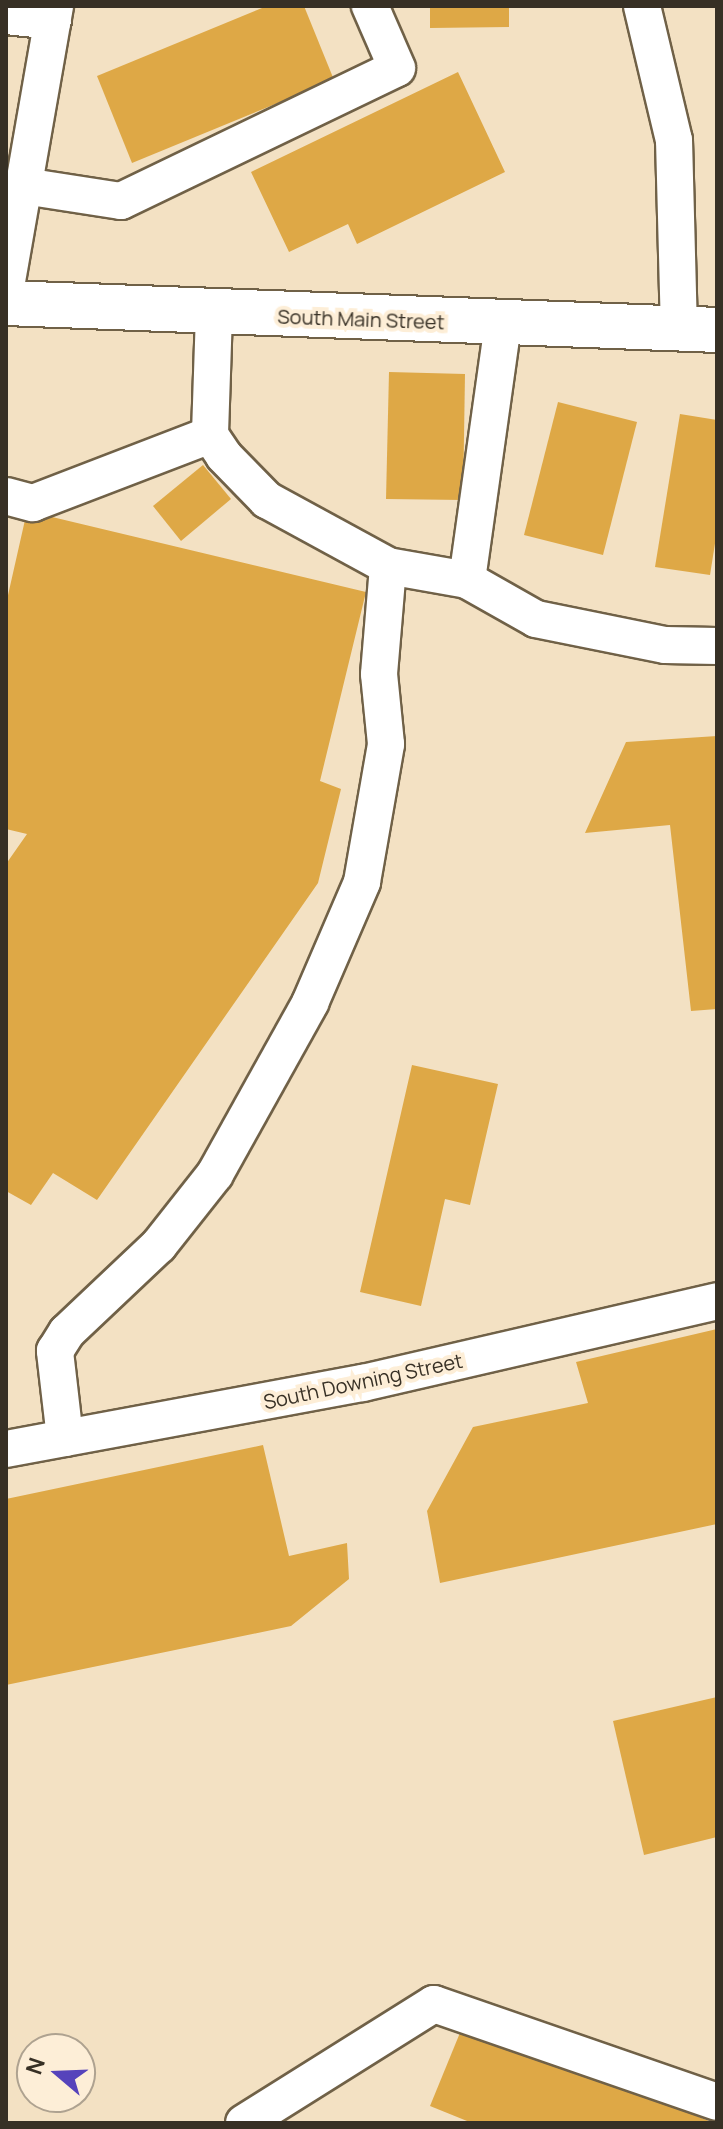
<!DOCTYPE html>
<html>
<head>
<meta charset="utf-8">
<style>
	body { margin:0 }
	#map { position:relative; width:723px; height:2129px; overflow:hidden; background:#f3e1c3; font-family:Manrope,sans-serif }
	div>[style] { position:absolute }
	.building>* { inset:0; background:#dea846 }
	.roads { filter:drop-shadow(2px 0 #706147) drop-shadow(-2px 0 #706147) drop-shadow(0 2px #706147) drop-shadow(0 -2px #706147) }
	.minor>* { height:36px; margin:-18px; padding:0 18px; transform-origin:18px; border-radius:18px; background:#fff }
	.major>* { height:44px; margin:-22px; padding:0 22px; transform-origin:22px; border-radius:22px; background:#fff }
	span { translate:-50% -50%; white-space:nowrap; text-align:center; line-height:1.15; -webkit-text-stroke:8px #fdeed7; paint-order:stroke }
	.street-label { font-size:20px; color:#373025 }
	.frame { position:absolute; inset:0; border:8px solid #373025; pointer-events:none }
	.north { position:absolute; left:16px; top:2033px; width:80px; height:80px; box-sizing:border-box; background:#fdeed7; border:2px solid #aea290; border-radius:50%; rotate:289deg; font-size:22px; font-weight:700; line-height:32px; text-align:center; color:#373025 }
	.north::after { content:''; display:block; margin:auto; width:28px; height:36px; background:#5643bb; clip-path:polygon(50% 0,100% 100%,50% 72%,0 100%) }
</style>
</head>
<body>
<div id="map">
	<div class="building">
		<div style="clip-path:polygon(267px 6px,304px 6px,334px 80px,132px 163px,97px 76px)"></div>
		<div style="clip-path:polygon(430px 6px,509px 6px,509px 27px,430px 28px)"></div>
		<div style="clip-path:polygon(458px 72px,505px 172px,357px 244px,348px 224px,289px 252px,251px 172px)"></div>
		<div style="clip-path:polygon(389px 372px,465px 374px,463px 500px,386px 499px)"></div>
		<div style="clip-path:polygon(558px 402px,637px 422px,603px 555px,524px 535px)"></div>
		<div style="clip-path:polygon(680px 414px,717px 420px,717px 531px,710px 575px,655px 567px)"></div>
		<div style="clip-path:polygon(203px 465px,231px 499px,181px 541px,153px 506px)"></div>
		<div style="clip-path:polygon(27px 511px,366px 592px,320px 781px,341px 789px,318px 883px,97px 1200px,53px 1173px,31px 1205px,6px 1191px,6px 864px,27px 834px,6px 829px,6px 604px)"></div>
		<div style="clip-path:polygon(717px 736px,717px 1009px,691px 1011px,670px 825px,585px 833px,626px 742px)"></div>
		<div style="clip-path:polygon(412px 1065px,498px 1084px,470px 1205px,445px 1199px,421px 1306px,360px 1292px)"></div>
		<div style="clip-path:polygon(717px 1329px,717px 1524px,440px 1583px,427px 1511px,473px 1427px,588px 1403px,576px 1362px)"></div>
		<div style="clip-path:polygon(263px 1445px,289px 1556px,347px 1543px,349px 1579px,291px 1626px,6px 1685px,6px 1499px)"></div>
		<div style="clip-path:polygon(717px 1697px,717px 1837px,644px 1855px,613px 1721px)"></div>
		<div style="clip-path:polygon(464px 2023px,714px 2123px,472px 2123px,430px 2106px)"></div>
	</div>
	<div class="roads">
		<div class="minor">
			<div style="left:642px;top:6px;width:138px;rotate:76.6deg"></div>
			<div style="left:674px;top:140px;width:189px;rotate:88.5deg"></div>
			<div style="left:6px;top:16px;width:47px;rotate:6.1deg"></div>
			<div style="left:24px;top:186px;width:98px;rotate:8.8deg"></div>
			<div style="left:121px;top:201px;width:306px;rotate:-25.7deg"></div>
			<div style="left:397px;top:68px;width:68px;rotate:-113.5deg"></div>
			<div style="left:6px;top:287px;width:285px;rotate:-80.1deg"></div>
			<div style="left:214px;top:313px;width:122px;rotate:91.9deg"></div>
			<div style="left:210px;top:435px;width:25px;rotate:56deg"></div>
			<div style="left:224px;top:456px;width:62px;rotate:45.7deg"></div>
			<div style="left:267px;top:500px;width:138px;rotate:28.6deg"></div>
			<div style="left:6px;top:496px;width:28px;rotate:15deg"></div>
			<div style="left:33px;top:503px;width:190px;rotate:-21deg"></div>
			<div style="left:467px;top:580px;width:79px;rotate:29.5deg"></div>
			<div style="left:536px;top:619px;width:132px;rotate:11.4deg"></div>
			<div style="left:665px;top:645px;width:52px;rotate:1.1deg"></div>
			<div style="left:65px;top:1438px;width:88px;rotate:-96.6deg"></div>
			<div style="left:55px;top:1351px;width:22px;rotate:-58deg"></div>
			<div style="left:67px;top:1332px;width:127px;rotate:-43.4deg"></div>
			<div style="left:159px;top:1245px;width:90px;rotate:-51.7deg"></div>
			<div style="left:215px;top:1174px;width:196px;rotate:-60.9deg"></div>
			<div style="left:310px;top:1003px;width:132px;rotate:-66.7deg"></div>
			<div style="left:362px;top:882px;width:140px;rotate:-80.1deg"></div>
			<div style="left:386px;top:744px;width:70px;rotate:-95.7deg"></div>
			<div style="left:379px;top:674px;width:108px;rotate:-85.2deg"></div>
			<div style="left:388px;top:566px;width:80px;rotate:10deg"></div>
			<div style="left:467px;top:580px;width:259px;rotate:-82deg"></div>
			<div style="left:6px;top:1449px;width:363px;rotate:-10.5deg"></div>
			<div style="left:363px;top:1383px;width:363px;rotate:-13deg"></div>
			<div style="left:244px;top:2123px;width:224px;rotate:-32.1deg"></div>
			<div style="left:434px;top:2004px;width:299px;rotate:19.1deg"></div>
		</div>
		<div class="major">
			<div style="left:6px;top:303px;width:712px;rotate:2.17deg"></div>
		</div>
	</div>
	<div class="street-label">
		<span style="left:361px;top:319px;rotate:2deg">South Main Street</span>
		<span style="left:363px;top:1381px;rotate:-12deg">South Downing Street</span>
	</div>
	<div class="frame"></div>
	<div class="north">N</div>
</div>
</body>
</html>
